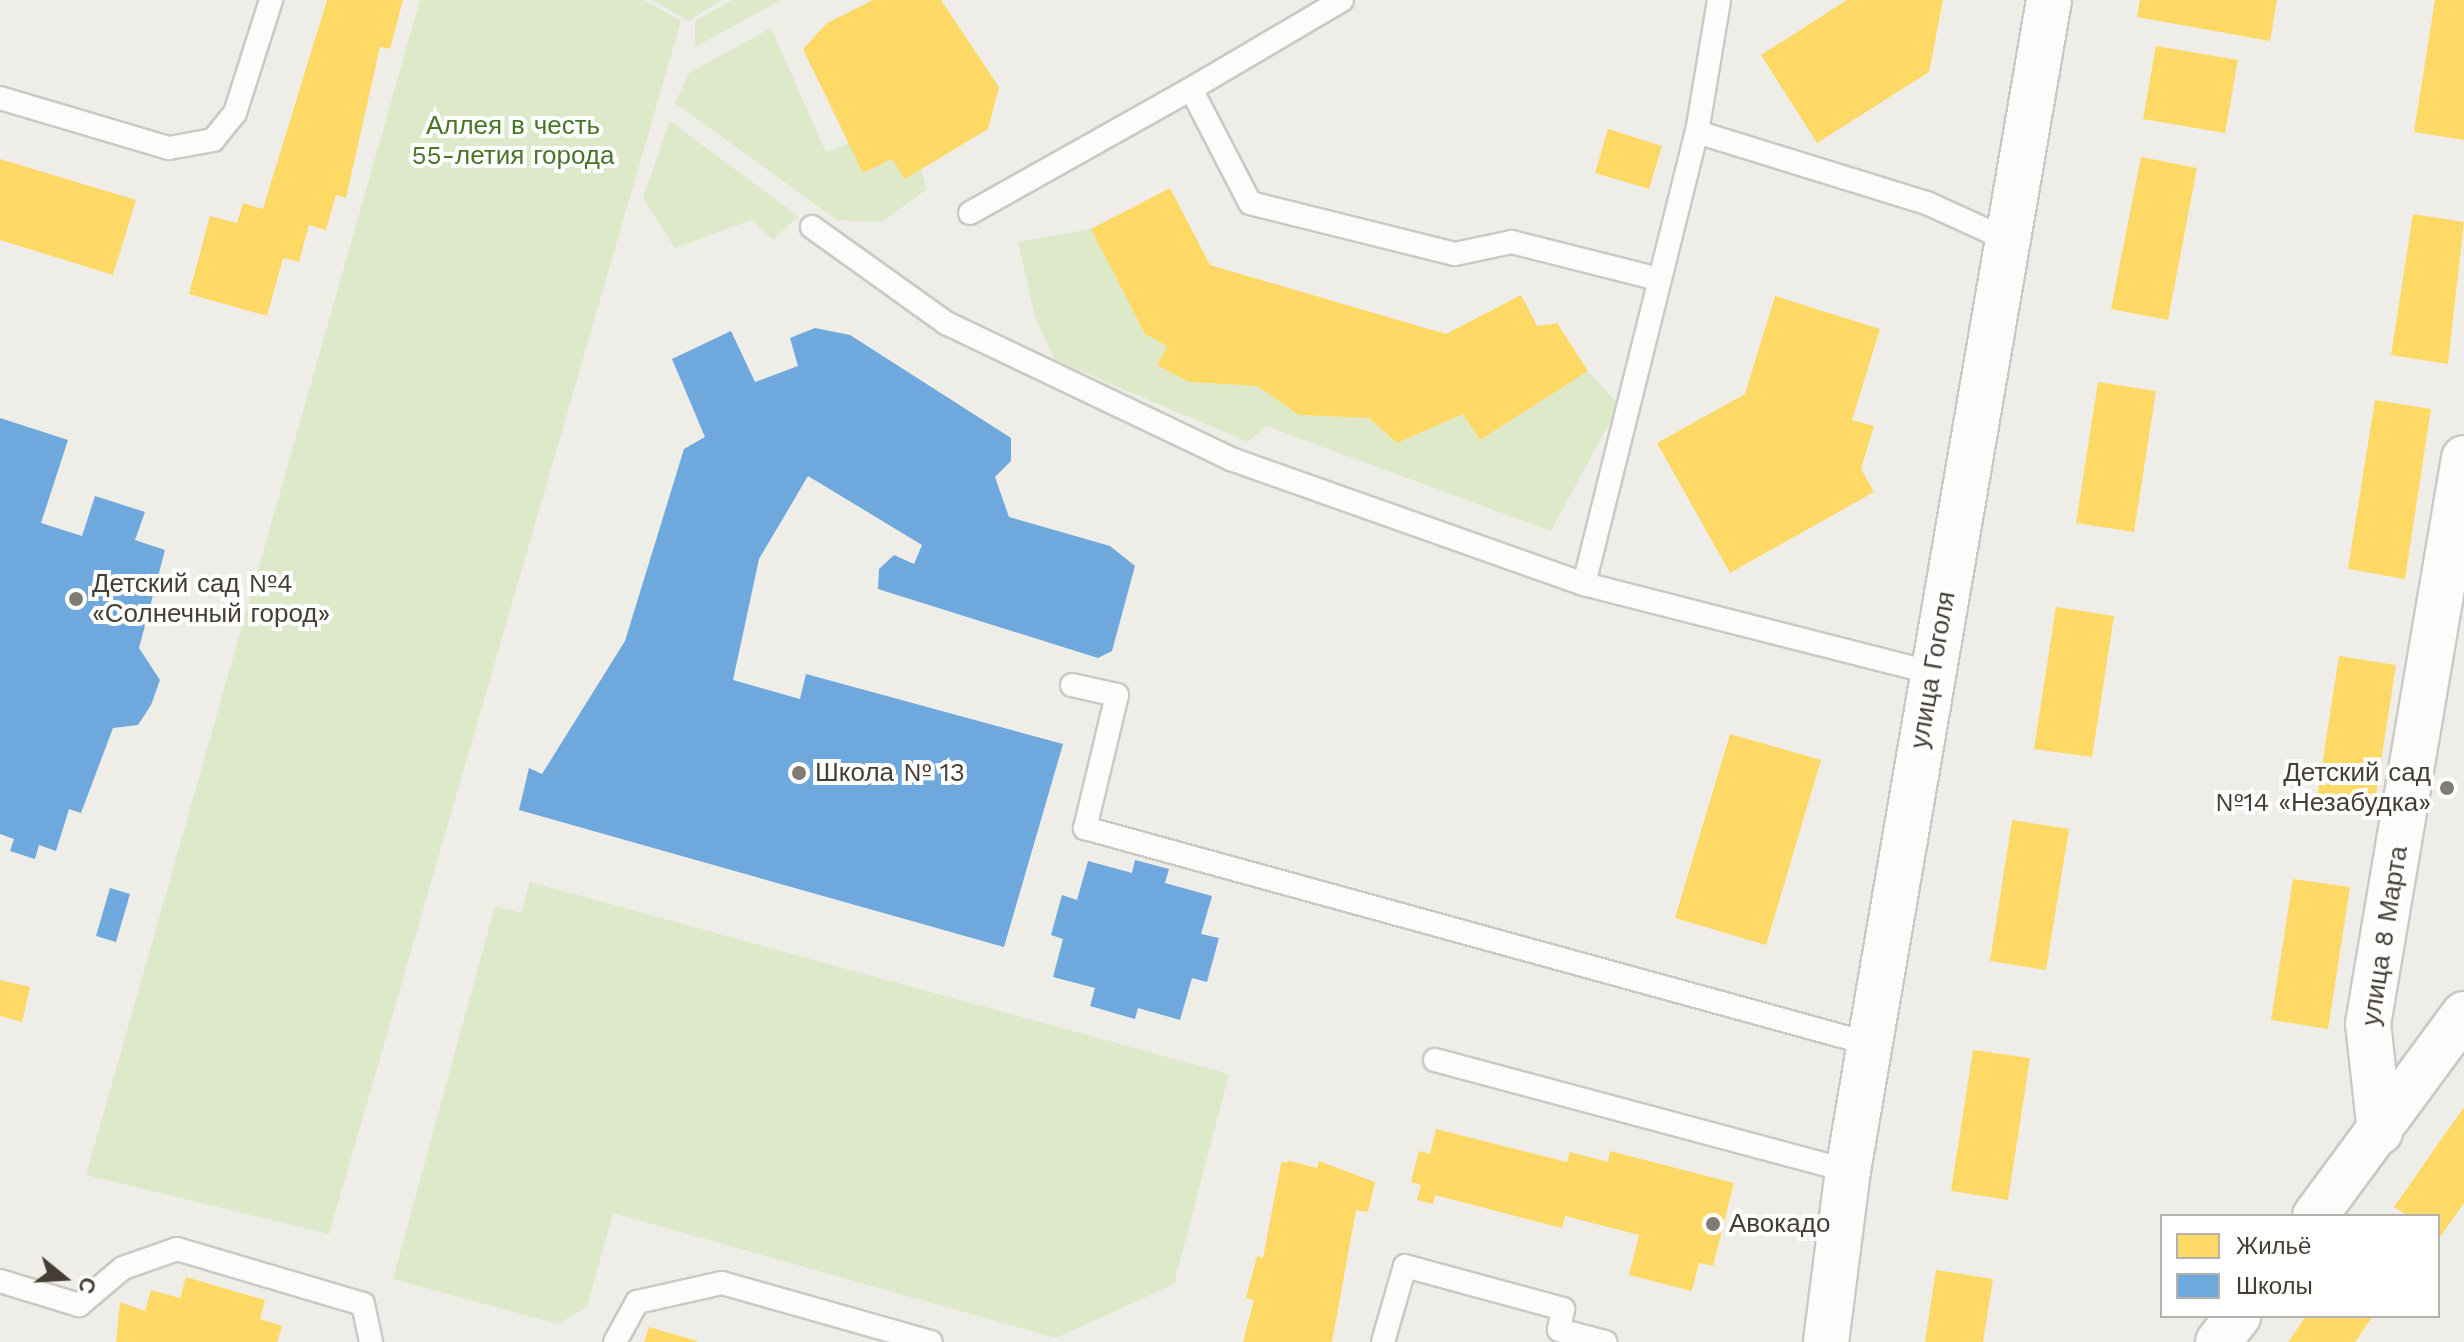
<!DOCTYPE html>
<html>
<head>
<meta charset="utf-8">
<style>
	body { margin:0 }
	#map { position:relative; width:2464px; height:1342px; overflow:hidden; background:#efede8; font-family:"Work Sans",sans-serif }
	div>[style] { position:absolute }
	.green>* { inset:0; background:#dde9c8 }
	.homes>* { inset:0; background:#ffd966 }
	.schools>* { inset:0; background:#6fa8dc }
	.roads { filter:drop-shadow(2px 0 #ccc9c4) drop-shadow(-2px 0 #ccc9c4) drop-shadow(0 2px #ccc9c4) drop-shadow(0 -2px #ccc9c4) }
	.lane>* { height:22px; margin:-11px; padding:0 11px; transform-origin:11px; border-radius:11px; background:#fdfcfc }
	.street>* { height:44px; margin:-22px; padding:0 22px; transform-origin:22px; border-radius:22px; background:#fdfcfc }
	.dots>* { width:22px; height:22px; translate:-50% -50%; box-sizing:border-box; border:4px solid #fff; border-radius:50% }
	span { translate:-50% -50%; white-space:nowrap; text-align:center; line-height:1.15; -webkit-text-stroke:8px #fff; paint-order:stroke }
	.park-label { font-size:26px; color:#497529 }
	.poi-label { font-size:26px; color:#453e35 }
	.left { translate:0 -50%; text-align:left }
	.right { translate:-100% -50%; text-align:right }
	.street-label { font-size:26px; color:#453e35 }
	.legend { position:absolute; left:2160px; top:1214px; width:280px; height:104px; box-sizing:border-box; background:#fff; border:2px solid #b5b2ae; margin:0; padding:10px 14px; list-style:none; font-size:24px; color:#453e35 }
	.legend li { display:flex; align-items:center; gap:16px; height:40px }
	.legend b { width:40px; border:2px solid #b5b2ae }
	.north { position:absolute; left:24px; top:1238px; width:80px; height:80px; -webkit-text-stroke:6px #fff; paint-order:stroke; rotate:108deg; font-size:22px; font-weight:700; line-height:32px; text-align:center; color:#453e35 }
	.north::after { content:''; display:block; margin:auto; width:28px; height:36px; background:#453e35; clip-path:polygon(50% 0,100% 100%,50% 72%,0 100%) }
</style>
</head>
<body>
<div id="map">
	<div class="green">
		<div style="clip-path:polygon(420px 0,644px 0,681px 21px,329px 1234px,86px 1175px)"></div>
		<div style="clip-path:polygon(652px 0,722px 0,688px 21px)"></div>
		<div style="clip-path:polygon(732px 0,781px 0,695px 47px,695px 21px)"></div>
		<div style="clip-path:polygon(771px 28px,826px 152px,849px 143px,863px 173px,892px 159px,905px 179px,921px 169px,927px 189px,882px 222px,837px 220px,675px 103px,689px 73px)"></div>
		<div style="clip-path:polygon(670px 121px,798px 216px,773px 240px,751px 220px,675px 248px,643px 198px)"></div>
		<div style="clip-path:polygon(1091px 229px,1145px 334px,1167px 346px,1157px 365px,1189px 382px,1257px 386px,1299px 415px,1369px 418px,1397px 443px,1463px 414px,1480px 440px,1588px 371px,1619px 405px,1551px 531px,1266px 426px,1248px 442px,1055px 360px,1035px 317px,1018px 242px)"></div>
		<div style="clip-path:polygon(530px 882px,1229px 1074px,1174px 1284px,1056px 1338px,613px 1213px,587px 1307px,558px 1324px,393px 1279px,495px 906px,521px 913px)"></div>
	</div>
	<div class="homes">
		<div style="clip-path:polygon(327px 0,403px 0,390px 49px,380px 47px,346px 198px,336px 195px,326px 230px,309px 225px,299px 262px,283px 258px,267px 316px,189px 294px,210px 216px,237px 223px,243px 203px,263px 209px)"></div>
		<div style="clip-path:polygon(873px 0,941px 0,999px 87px,988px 129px,905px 179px,892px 159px,863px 173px,803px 49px,827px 23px)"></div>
		<div style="clip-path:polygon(1847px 0,1943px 0,1929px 72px,1817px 143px,1761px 55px)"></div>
		<div style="clip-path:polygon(2140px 0,2277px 0,2270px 41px,2137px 17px)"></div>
		<div style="clip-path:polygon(2435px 0,2464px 0,2464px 140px,2414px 132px)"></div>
		<div style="clip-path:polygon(2156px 46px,2238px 60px,2225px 133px,2143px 119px)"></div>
		<div style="clip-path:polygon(1608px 129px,1662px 146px,1649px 189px,1595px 173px)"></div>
		<div style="clip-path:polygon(2141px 157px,2197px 168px,2168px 320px,2111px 309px)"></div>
		<div style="clip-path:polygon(0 159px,136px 200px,113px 275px,0 240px)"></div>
		<div style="clip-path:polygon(1170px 188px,1210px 265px,1446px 334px,1521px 295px,1537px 326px,1557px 323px,1588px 371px,1480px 440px,1463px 414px,1397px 443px,1369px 418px,1299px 415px,1257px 386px,1189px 382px,1157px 365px,1167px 346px,1145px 334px,1091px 229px)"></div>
		<div style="clip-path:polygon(2413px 214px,2464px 222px,2448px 364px,2391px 355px)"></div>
		<div style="clip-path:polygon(1775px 296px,1880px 329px,1852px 420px,1874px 426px,1861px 469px,1874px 492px,1730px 573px,1657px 443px,1745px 394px)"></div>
		<div style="clip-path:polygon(2098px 382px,2156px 391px,2134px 532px,2076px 523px)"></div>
		<div style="clip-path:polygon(2375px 400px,2431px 409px,2405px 579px,2348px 569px)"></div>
		<div style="clip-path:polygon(2056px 607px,2114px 616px,2092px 757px,2034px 749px)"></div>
		<div style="clip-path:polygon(2339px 656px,2396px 665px,2374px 807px,2317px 798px)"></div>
		<div style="clip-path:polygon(1730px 734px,1821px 760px,1766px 945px,1675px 918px)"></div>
		<div style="clip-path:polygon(2012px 820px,2069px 829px,2046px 970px,1990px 961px)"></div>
		<div style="clip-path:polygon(2293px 879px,2350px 887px,2328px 1029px,2271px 1020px)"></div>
		<div style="clip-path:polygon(0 980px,30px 987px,22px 1022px,0 1016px)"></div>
		<div style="clip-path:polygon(1973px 1050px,2030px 1058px,2008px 1200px,1951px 1191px)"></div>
		<div style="clip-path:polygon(2464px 1107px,2464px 1203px,2438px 1240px,2438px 1216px,2408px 1216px,2394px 1207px)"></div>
		<div style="clip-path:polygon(1436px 1129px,1567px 1162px,1570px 1152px,1608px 1162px,1610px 1151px,1734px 1183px,1713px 1266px,1699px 1263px,1692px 1291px,1629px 1275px,1639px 1235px,1565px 1216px,1562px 1228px,1435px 1195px,1433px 1204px,1417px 1200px,1421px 1185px,1411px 1182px,1419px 1151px,1430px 1154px)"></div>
		<div style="clip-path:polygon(1290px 1161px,1317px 1168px,1319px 1161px,1375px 1182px,1368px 1212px,1356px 1210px,1332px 1342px,1243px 1342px,1254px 1300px,1246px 1298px,1257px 1256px,1263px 1258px,1281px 1163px)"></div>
		<div style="clip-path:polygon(1936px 1270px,1993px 1279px,1983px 1342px,1925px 1342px)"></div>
		<div style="clip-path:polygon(186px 1277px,265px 1300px,260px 1319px,282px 1326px,277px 1342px,116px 1342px,120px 1302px,145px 1311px,151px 1290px,180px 1298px)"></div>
		<div style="clip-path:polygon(2306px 1316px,2373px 1316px,2355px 1342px,2288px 1342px)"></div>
		<div style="clip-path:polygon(649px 1327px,697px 1341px,697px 1342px,644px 1342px)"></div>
	</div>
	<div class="schools">
		<div style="clip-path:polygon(815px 328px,850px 335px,1011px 438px,1011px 461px,995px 477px,1009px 517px,1110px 546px,1135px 566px,1112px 651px,1098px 658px,878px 589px,879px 569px,894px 555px,914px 564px,922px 545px,808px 476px,759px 559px,733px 680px,800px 699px,806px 674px,1063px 744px,1004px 947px,519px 810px,529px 768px,542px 774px,625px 641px,684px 449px,705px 437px,672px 359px,731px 331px,755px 382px,798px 366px,790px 338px)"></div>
		<div style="clip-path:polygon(0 418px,68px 440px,41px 523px,82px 536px,95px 496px,145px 512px,135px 540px,165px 550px,139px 648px,160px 680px,151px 705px,138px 725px,113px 728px,81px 813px,69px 809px,56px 851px,39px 845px,35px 859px,10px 851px,14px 839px,0 834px)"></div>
		<div style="clip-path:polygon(1135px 860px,1169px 869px,1165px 883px,1212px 896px,1201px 934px,1219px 938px,1207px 982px,1192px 978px,1180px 1020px,1138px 1008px,1135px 1019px,1090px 1006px,1095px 988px,1053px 977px,1063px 939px,1051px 935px,1062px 895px,1077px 900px,1088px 861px,1132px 873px)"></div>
		<div style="clip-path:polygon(110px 888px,130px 894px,116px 942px,96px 936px)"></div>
	</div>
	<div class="roads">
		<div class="lane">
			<div style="left:1191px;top:89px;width:175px;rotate:-30.5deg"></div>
			<div style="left:0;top:98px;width:176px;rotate:16.5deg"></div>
			<div style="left:169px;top:148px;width:45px;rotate:-10.3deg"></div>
			<div style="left:213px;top:140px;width:35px;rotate:-51deg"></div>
			<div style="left:235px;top:113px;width:119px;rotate:-72.3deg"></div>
			<div style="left:1697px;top:132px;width:241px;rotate:17.2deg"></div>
			<div style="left:1927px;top:203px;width:87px;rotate:24.5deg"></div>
			<div style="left:970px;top:213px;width:253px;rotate:-29.3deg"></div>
			<div style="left:1191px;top:89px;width:128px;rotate:62.6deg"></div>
			<div style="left:1250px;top:203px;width:211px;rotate:14deg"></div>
			<div style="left:1455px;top:254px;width:58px;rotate:-11.9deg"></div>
			<div style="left:1512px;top:242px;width:151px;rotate:14.2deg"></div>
			<div style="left:812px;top:227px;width:165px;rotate:35.6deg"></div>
			<div style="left:946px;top:323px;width:316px;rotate:25.5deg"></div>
			<div style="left:1231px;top:459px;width:374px;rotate:19.5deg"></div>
			<div style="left:1584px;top:584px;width:359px;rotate:14.3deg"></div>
			<div style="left:1584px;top:584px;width:466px;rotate:-76deg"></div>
			<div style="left:1697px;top:132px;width:134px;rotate:-80.5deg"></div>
			<div style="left:1072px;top:685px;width:46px;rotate:12.5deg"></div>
			<div style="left:1117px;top:695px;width:137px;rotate:103.5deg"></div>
			<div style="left:1085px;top:828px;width:814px;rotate:15.38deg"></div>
			<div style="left:1435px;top:1060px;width:428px;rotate:15deg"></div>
			<div style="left:0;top:1281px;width:83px;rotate:16.9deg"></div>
			<div style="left:79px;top:1305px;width:57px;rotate:-40.1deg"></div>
			<div style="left:123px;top:1268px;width:57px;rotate:-19.4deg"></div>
			<div style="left:177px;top:1249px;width:194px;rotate:16.5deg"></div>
			<div style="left:363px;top:1304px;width:39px;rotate:78deg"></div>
			<div style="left:615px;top:1342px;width:46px;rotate:-61.2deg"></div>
			<div style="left:637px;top:1302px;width:87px;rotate:-12.6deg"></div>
			<div style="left:722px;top:1283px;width:217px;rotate:15.8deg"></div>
			<div style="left:1383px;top:1342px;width:79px;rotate:-73.9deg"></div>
			<div style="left:1405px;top:1266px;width:164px;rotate:15.2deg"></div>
			<div style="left:1563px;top:1309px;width:21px;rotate:101deg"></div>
			<div style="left:1559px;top:1330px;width:48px;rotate:14.6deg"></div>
		</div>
		<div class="street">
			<div style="left:2380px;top:1132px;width:109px;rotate:-96.3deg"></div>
			<div style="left:2368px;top:1024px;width:574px;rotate:-80.37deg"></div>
			<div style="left:2315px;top:1216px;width:251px;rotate:-53.6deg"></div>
			<div style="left:1826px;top:1342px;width:172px;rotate:-82.7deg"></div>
			<div style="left:1848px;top:1171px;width:1188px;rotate:-80.26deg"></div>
			<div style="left:2218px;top:1342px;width:33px;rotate:-52deg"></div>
		</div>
	</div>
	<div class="dots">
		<div style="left:76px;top:599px;background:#807b74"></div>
		<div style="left:799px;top:773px;background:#807b74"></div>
		<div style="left:2447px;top:788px;background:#807b74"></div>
		<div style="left:1713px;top:1224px;background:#807b74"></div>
	</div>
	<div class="park-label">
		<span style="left:513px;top:141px">Аллея в честь<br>55-летия города</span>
	</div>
	<div class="poi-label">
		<span class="left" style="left:92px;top:599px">Детский сад №4<br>«Солнечный город»</span>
		<span class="left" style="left:815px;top:773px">Школа № 13</span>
		<span class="right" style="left:2431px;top:788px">Детский сад<br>№14 «Незабудка»</span>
		<span class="left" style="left:1729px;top:1224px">Авокадо</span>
	</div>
	<div class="street-label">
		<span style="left:1933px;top:670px;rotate:-80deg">улица Гоголя</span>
		<span style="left:2385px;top:936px;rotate:-81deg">улица 8 Марта</span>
	</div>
	<ul class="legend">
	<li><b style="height:22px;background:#ffd966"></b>Жильё</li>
	<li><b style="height:22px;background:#6fa8dc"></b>Школы</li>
	</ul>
	<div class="north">С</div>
</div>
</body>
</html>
